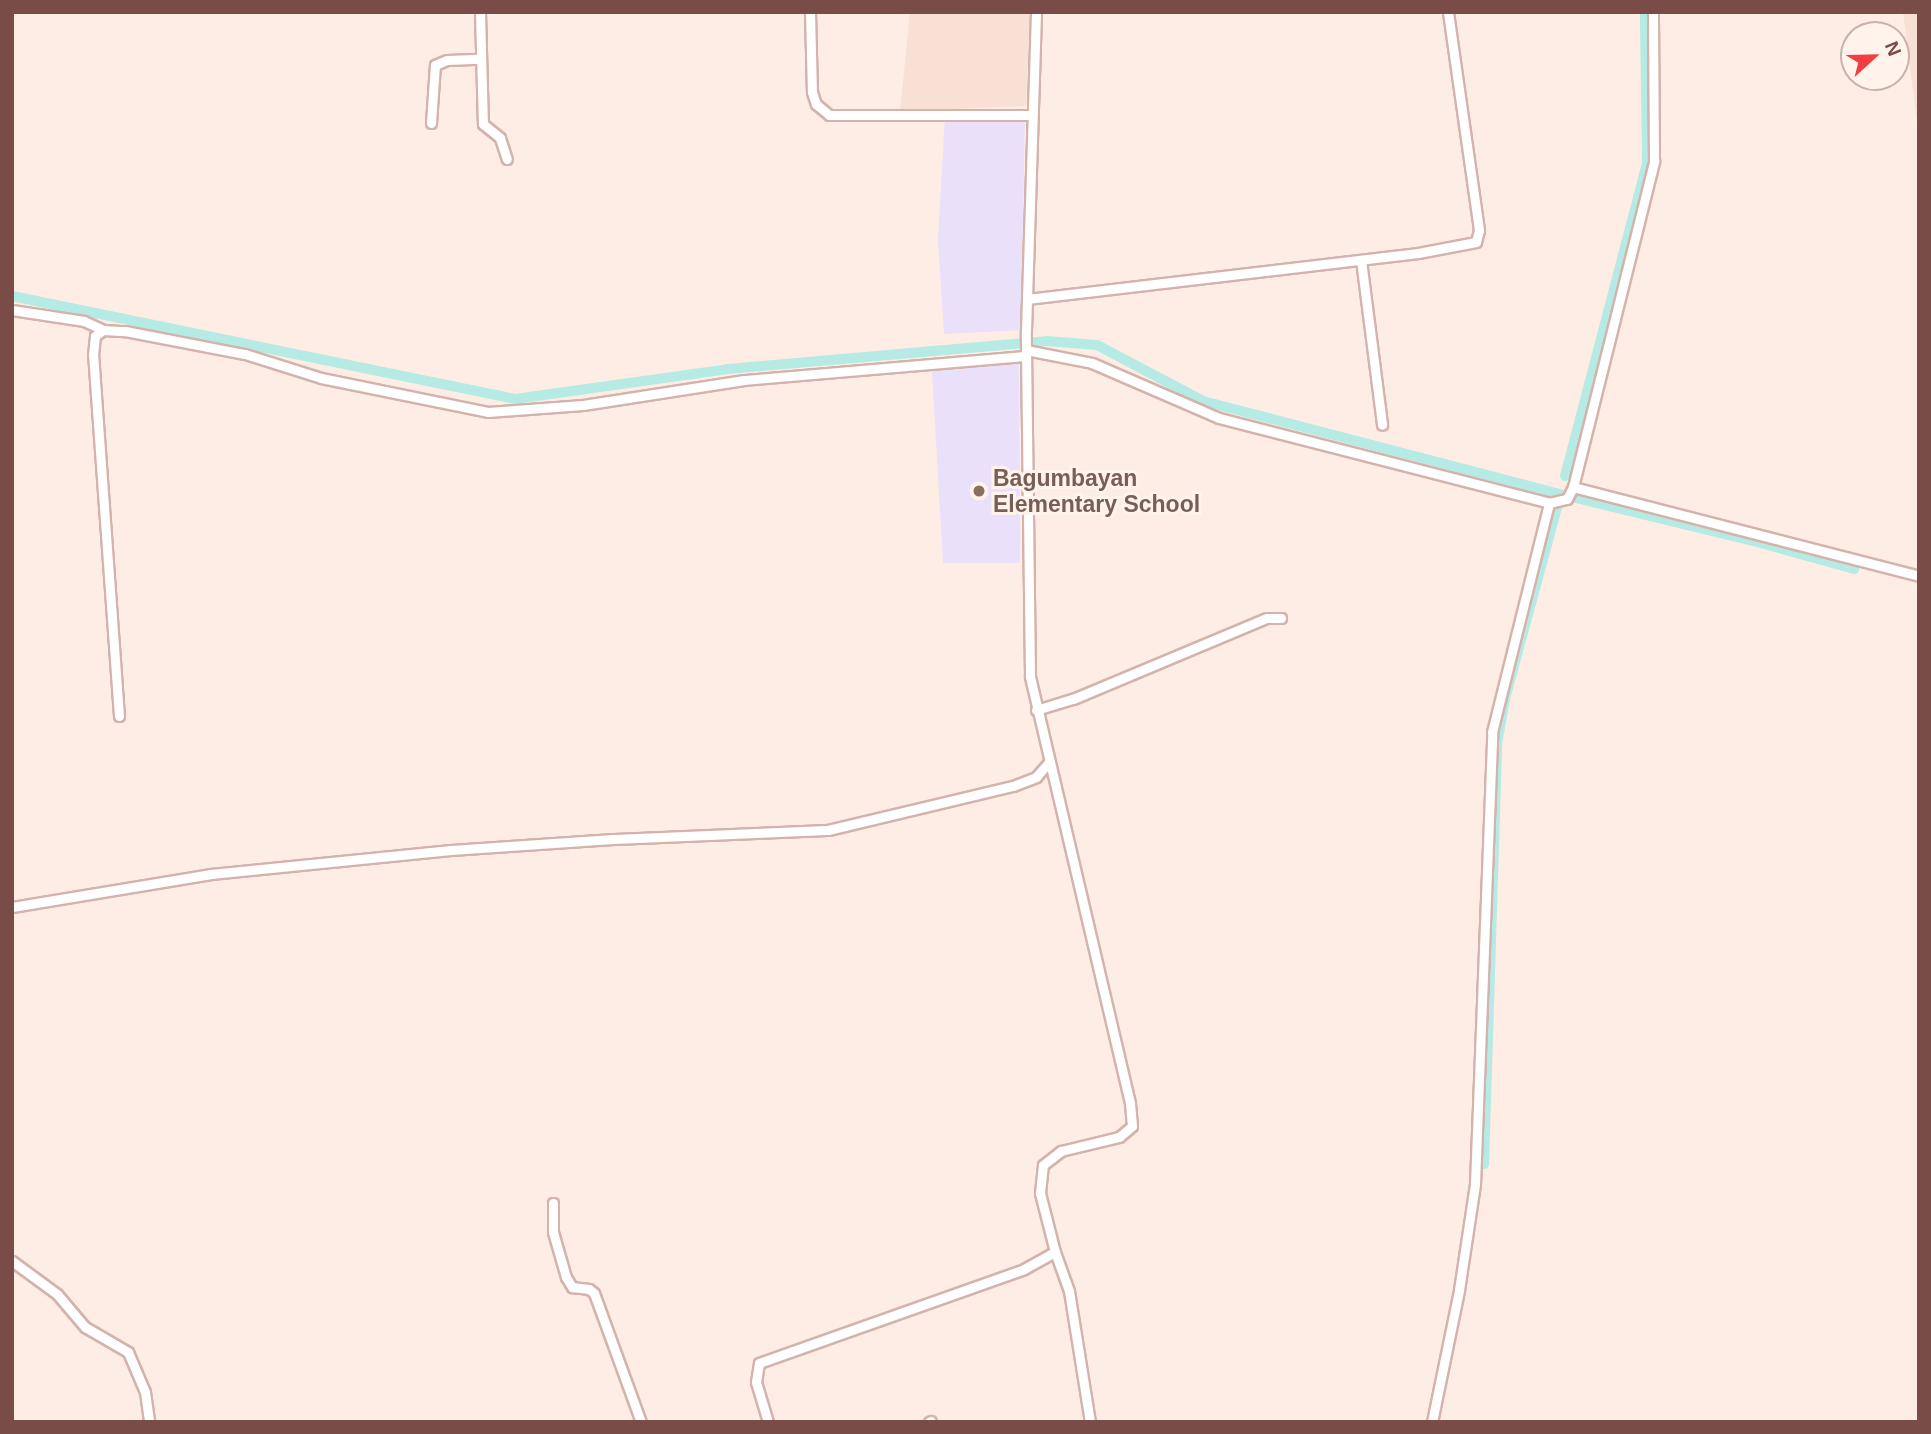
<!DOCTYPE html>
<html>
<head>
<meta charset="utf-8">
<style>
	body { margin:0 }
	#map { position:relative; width:1931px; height:1434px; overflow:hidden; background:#feede4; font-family:Helvetica,sans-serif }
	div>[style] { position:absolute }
	.residential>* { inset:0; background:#f8e0d4 }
	.education>* { inset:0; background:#eae0fa }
	.canal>* { height:10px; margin:-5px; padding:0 5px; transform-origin:5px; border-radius:5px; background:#b6eae4 }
	.roads { filter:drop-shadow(2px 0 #d3b3ab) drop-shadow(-2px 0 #d3b3ab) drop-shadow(0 2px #d3b3ab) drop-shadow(0 -2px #d3b3ab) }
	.street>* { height:9px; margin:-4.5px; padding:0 4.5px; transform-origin:4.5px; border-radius:4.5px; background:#fff }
	.dots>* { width:19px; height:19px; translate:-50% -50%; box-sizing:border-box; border:4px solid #fff3ec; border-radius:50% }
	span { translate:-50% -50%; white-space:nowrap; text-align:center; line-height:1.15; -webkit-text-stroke:6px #fff3ec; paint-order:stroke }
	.education-label { font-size:23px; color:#785e54; font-weight:700 }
	.left { translate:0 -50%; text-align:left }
	.frame { position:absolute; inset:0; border:14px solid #794c47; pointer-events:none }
	.north { position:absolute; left:1840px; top:21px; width:70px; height:70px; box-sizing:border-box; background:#fff3ec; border:2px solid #c9b0aa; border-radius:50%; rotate:68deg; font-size:19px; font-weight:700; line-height:28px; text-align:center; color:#794c47 }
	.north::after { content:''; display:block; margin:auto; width:24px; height:32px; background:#f23e43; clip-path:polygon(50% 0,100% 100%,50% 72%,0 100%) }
</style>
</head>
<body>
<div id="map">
	<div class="residential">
		<div style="clip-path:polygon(910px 12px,1030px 12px,1026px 106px,900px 111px)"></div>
		<div style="clip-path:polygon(1903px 12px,1919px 12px,1919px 138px)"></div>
	</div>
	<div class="education">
		<div style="clip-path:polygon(945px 116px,1025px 116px,1021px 330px,944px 334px,938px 239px)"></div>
		<div style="clip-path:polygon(1019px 360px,1020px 563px,943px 563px,932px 371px)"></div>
	</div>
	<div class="canal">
		<div style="left:12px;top:296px;width:513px;rotate:11.57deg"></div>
		<div style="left:515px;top:399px;width:215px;rotate:-8deg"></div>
		<div style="left:728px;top:369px;width:320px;rotate:-5deg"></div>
		<div style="left:1047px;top:341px;width:50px;rotate:4.6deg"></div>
		<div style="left:1097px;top:345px;width:120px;rotate:27.8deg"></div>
		<div style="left:1203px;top:401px;width:374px;rotate:14.6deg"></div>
		<div style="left:1565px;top:476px;width:324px;rotate:-75.3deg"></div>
		<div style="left:1647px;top:163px;width:151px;rotate:-90.8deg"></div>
		<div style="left:1576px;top:498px;width:183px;rotate:13.6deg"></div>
		<div style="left:1754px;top:541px;width:104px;rotate:15.6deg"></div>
		<div style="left:1484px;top:1164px;width:420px;rotate:-88.2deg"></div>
		<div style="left:1497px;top:744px;width:46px;rotate:-79.9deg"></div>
		<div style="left:1505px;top:699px;width:199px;rotate:-74.8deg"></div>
	</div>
	<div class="roads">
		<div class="street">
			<div style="left:480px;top:12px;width:112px;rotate:88.5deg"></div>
			<div style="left:483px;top:124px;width:22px;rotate:39deg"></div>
			<div style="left:500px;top:138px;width:22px;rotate:72deg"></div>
			<div style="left:810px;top:12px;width:80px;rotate:88.6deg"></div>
			<div style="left:812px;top:92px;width:13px;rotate:72deg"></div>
			<div style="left:816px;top:104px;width:17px;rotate:40deg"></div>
			<div style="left:829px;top:115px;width:202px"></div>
			<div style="left:431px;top:123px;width:58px;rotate:-86.1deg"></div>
			<div style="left:435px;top:65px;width:13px;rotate:-23deg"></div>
			<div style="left:447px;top:60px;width:33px;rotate:-2deg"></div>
			<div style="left:1361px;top:260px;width:166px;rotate:82.7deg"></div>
			<div style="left:1027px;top:299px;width:394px;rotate:-6.7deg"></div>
			<div style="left:1418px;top:253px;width:59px;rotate:-10.7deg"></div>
			<div style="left:1476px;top:242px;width:12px;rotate:-76deg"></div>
			<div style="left:1479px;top:230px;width:220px;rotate:-98.1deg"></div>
			<div style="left:12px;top:310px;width:73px;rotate:8.7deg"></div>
			<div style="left:84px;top:321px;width:21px;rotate:25deg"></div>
			<div style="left:1026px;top:350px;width:67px;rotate:11.1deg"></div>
			<div style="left:1092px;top:363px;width:138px;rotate:23.4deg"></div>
			<div style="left:1219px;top:418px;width:341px;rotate:14.4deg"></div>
			<div style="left:1573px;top:487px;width:357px;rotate:14.4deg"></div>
			<div style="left:1036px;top:710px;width:39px;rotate:-17deg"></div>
			<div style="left:1073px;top:699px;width:210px;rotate:-22.7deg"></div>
			<div style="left:1267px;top:618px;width:14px"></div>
			<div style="left:119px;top:716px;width:362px;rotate:-94.1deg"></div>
			<div style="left:93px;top:355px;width:19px;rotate:-84deg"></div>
			<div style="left:95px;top:336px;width:10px;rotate:-37deg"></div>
			<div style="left:103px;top:330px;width:22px;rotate:3deg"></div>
			<div style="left:125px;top:331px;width:122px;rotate:10.9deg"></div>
			<div style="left:245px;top:354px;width:80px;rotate:17.5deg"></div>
			<div style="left:321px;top:378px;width:170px;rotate:11.5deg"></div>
			<div style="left:488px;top:412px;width:95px;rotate:-4.2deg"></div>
			<div style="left:583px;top:405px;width:163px;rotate:-8.8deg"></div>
			<div style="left:744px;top:380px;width:283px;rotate:-4.9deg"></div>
			<div style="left:12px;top:907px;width:202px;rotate:-9.4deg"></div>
			<div style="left:211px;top:874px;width:241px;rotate:-5.7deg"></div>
			<div style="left:451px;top:850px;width:162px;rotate:-3.9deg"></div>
			<div style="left:613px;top:839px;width:215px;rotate:-2.4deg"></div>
			<div style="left:828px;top:830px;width:190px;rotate:-13.4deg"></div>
			<div style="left:1013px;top:786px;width:25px;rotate:-21deg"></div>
			<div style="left:1036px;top:777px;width:20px;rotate:-49deg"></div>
			<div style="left:553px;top:1203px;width:29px;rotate:90deg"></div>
			<div style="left:553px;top:1232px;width:47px;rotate:73.9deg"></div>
			<div style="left:566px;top:1277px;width:12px;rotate:59deg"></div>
			<div style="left:572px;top:1287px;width:17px;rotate:7deg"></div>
			<div style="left:589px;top:1289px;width:6px;rotate:39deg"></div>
			<div style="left:594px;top:1293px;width:137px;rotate:70deg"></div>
			<div style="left:1055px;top:1252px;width:41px;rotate:70.3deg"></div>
			<div style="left:1069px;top:1291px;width:133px;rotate:80.9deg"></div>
			<div style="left:12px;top:1261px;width:56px;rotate:36.3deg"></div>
			<div style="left:57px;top:1294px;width:43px;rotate:49.7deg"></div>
			<div style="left:85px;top:1327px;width:50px;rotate:30.2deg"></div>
			<div style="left:128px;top:1352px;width:43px;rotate:67deg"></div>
			<div style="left:145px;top:1392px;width:30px;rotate:82deg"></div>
			<div style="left:768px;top:1422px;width:42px;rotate:-106.7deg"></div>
			<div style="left:756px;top:1382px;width:19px;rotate:-81deg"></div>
			<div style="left:759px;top:1363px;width:281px;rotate:-19.5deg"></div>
			<div style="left:1024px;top:1269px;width:35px;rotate:-29deg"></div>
			<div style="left:1055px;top:1252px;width:61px;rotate:-104.3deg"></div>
			<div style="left:1040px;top:1193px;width:28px;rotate:-84deg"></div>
			<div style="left:1043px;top:1165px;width:23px;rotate:-38deg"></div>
			<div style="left:1061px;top:1151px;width:60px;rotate:-13.6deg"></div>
			<div style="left:1119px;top:1137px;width:17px;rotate:-40deg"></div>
			<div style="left:1132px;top:1126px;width:23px;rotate:-95deg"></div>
			<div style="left:1130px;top:1103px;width:439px;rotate:-103.2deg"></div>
			<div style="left:1030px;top:676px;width:345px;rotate:-90.7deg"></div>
			<div style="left:1026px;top:331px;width:319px;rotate:-88.2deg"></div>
			<div style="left:929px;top:1422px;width:2px;rotate:-27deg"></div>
			<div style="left:1432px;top:1422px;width:135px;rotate:-78.4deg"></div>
			<div style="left:1459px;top:1290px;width:107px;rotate:-81.4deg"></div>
			<div style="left:1475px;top:1184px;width:452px;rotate:-87.8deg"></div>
			<div style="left:1492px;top:732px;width:236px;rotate:-76deg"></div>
			<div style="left:1549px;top:503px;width:18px;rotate:-13deg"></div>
			<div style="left:1567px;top:499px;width:13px;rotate:-63deg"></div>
			<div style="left:1573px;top:487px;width:336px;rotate:-76deg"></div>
			<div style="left:1654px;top:161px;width:149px;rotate:-90.4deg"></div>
		</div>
	</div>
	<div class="dots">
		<div style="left:979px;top:491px;background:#8d6e63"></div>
	</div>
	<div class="education-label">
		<span class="left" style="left:993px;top:491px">Bagumbayan<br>Elementary School</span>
	</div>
	<div class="frame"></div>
	<div class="north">N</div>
</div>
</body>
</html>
